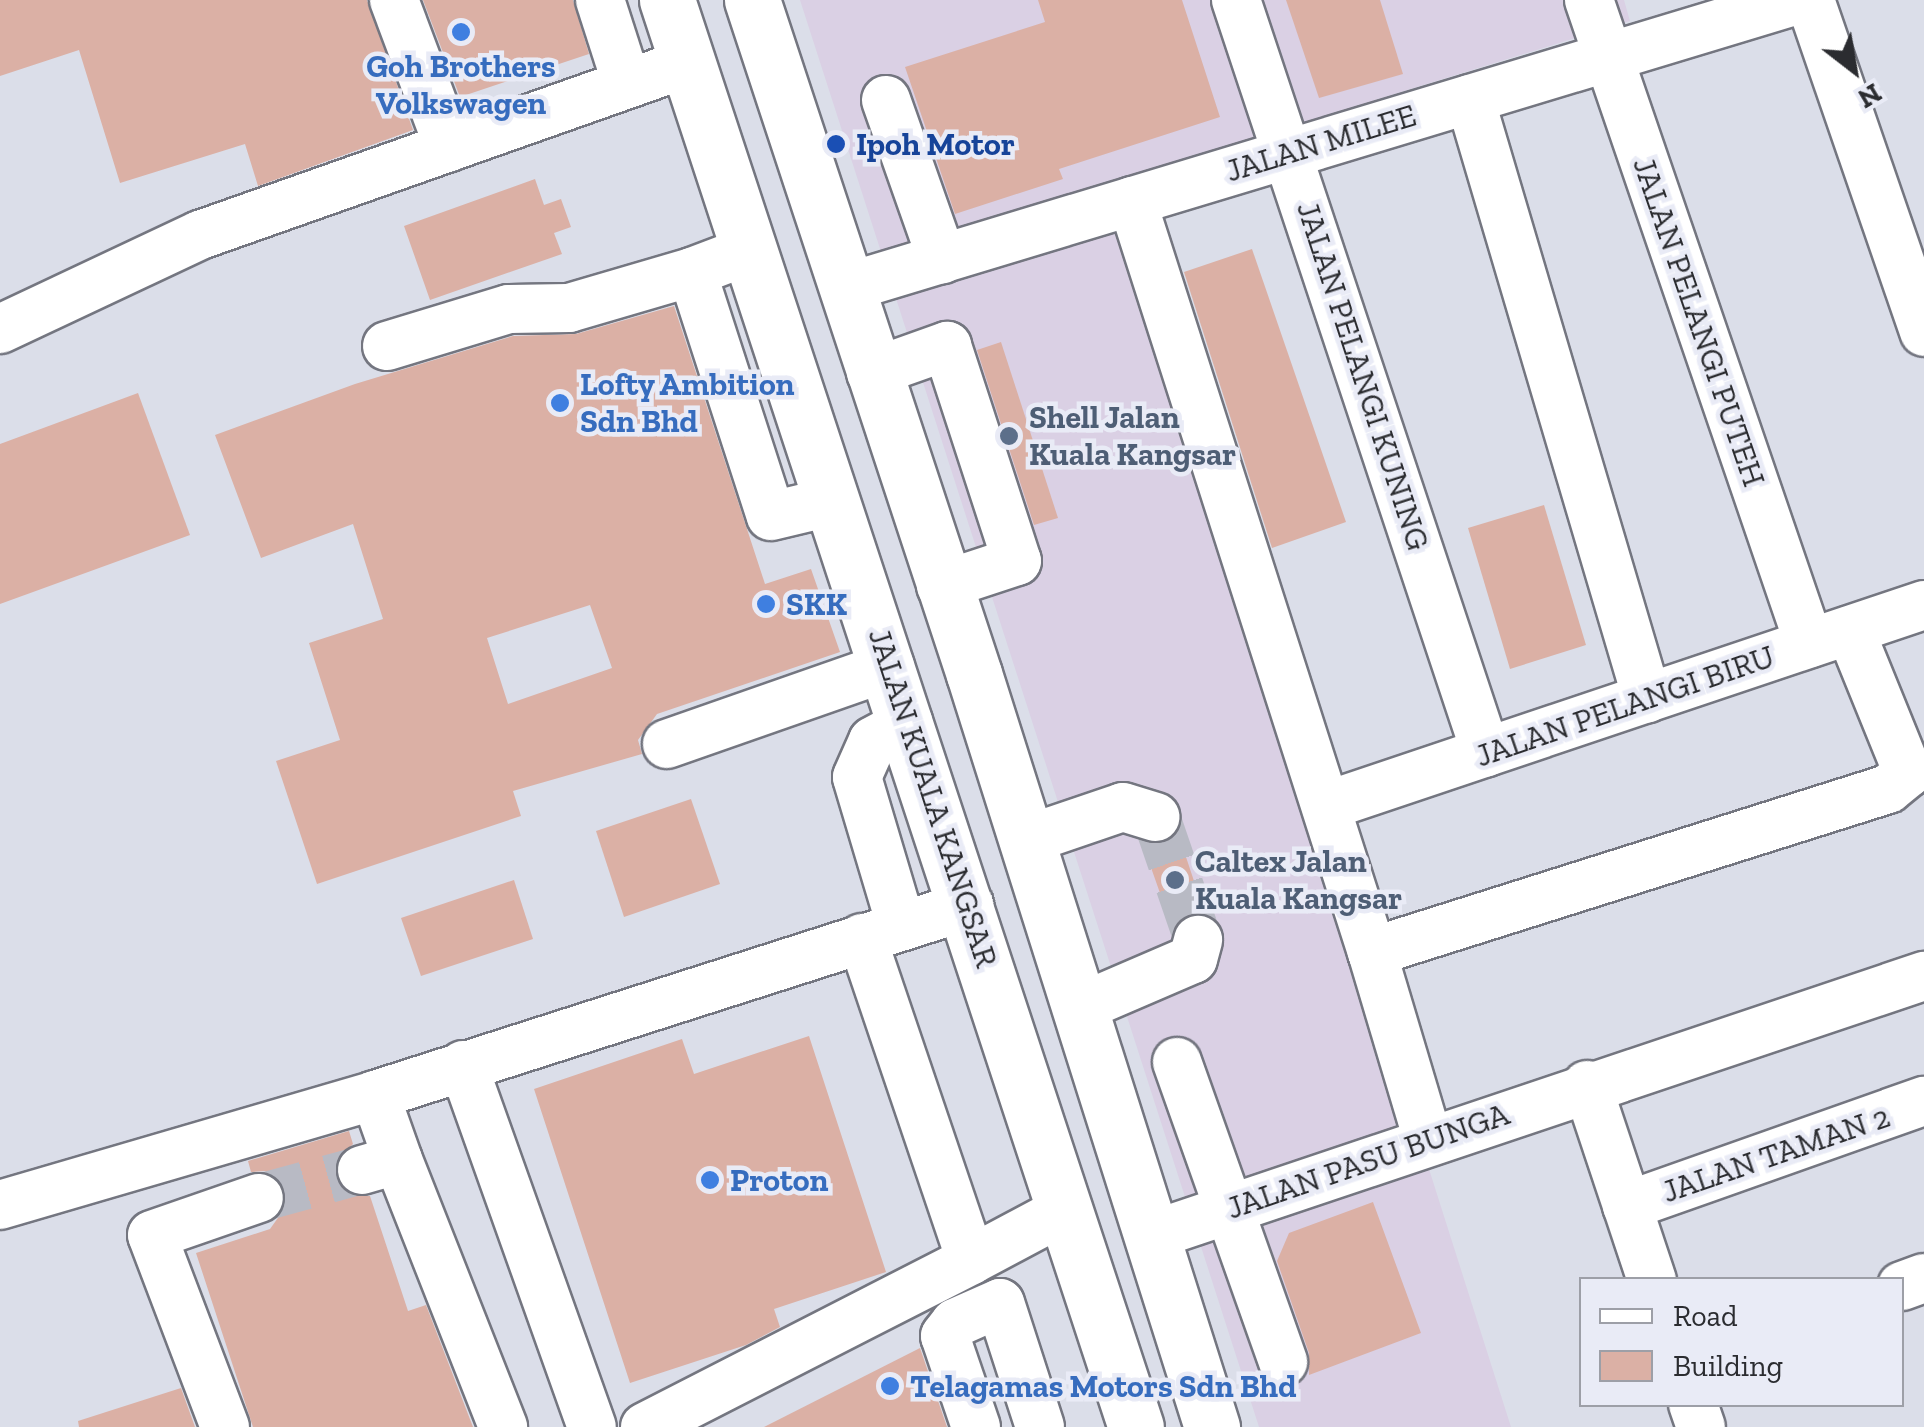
<!DOCTYPE html>
<html>
<head>
<meta charset="utf-8">
<style>
	body { margin:0 }
	#map { position:relative; width:1924px; height:1427px; overflow:hidden; background:#dbdee9; font-family:"Zilla Slab",serif }
	div>[style] { position:absolute }
	.commercial>* { inset:0; background:#dad0e4 }
	.building>* { inset:0; background:#dbb0a5 }
	.minor-tunnel>* { height:48px; margin-top:-24px; transform-origin:0; background:repeating-linear-gradient(90deg,#b8bac4 0 48px,transparent 0 72px) }
	.roads { filter:drop-shadow(2px 0 #747680) drop-shadow(-2px 0 #747680) drop-shadow(0 2px #747680) drop-shadow(0 -2px #747680) }
	.minor>* { height:48px; margin:-24px; padding:0 24px; transform-origin:24px; border-radius:24px; background:#fff }
	.highway>* { height:55px; margin:-27.5px; padding:0 27.5px; transform-origin:27.5px; border-radius:27.5px; background:#fff }
	.dots>* { width:28px; height:28px; translate:-50% -50%; box-sizing:border-box; border:5px solid #e9ebf6; border-radius:50% }
	span { translate:-50% -50%; white-space:nowrap; text-align:center; line-height:1.15; -webkit-text-stroke:9px #e9ebf6; paint-order:stroke }
	.shop-label { font-size:32px; color:#366cbe; font-weight:700 }
	.left { translate:0 -50%; text-align:left }
	.street-label { font-size:32px; color:#2b2c30 }
	.transit-label { font-size:32px; color:#164399; font-weight:700 }
	.service-label { font-size:32px; color:#4e5e75; font-weight:700 }
	.legend { position:absolute; left:1579px; top:1277px; width:325px; height:130px; box-sizing:border-box; background:#e9ebf6; border:2px solid #9d9fa7; margin:0; padding:12px 18px; list-style:none; font-size:30px; color:#2b2c30 }
	.legend li { display:flex; align-items:center; gap:20px; height:50px }
	.legend b { width:50px; border:2px solid #9d9fa7 }
	.north { position:absolute; left:1804px; top:20px; width:100px; height:100px; -webkit-text-stroke:8px #e9ebf6; paint-order:stroke; rotate:149deg; font-size:28px; font-weight:700; line-height:40px; text-align:center; color:#2b2c30 }
	.north::after { content:''; display:block; margin:auto; width:35px; height:45px; background:#2b2c30; clip-path:polygon(50% 0,100% 100%,50% 72%,0 100%) }
</style>
</head>
<body>
<div id="map">
	<div class="commercial">
		<div style="clip-path:polygon(800px 0,1624px 0,1630px 21px,1115px 181px,1511px 1427px,1259px 1427px)"></div>
	</div>
	<div class="building">
		<div style="clip-path:polygon(0 0,367px 0,413px 130px,258px 186px,245px 144px,120px 183px,79px 50px,0 76px)"></div>
		<div style="clip-path:polygon(423px 0,573px 0,589px 54px,460px 97px)"></div>
		<div style="clip-path:polygon(1038px 0,1182px 0,1220px 117px,1059px 169px,1063px 179px,955px 214px,905px 67px,1045px 22px)"></div>
		<div style="clip-path:polygon(1286px 0,1380px 0,1403px 74px,1319px 98px)"></div>
		<div style="clip-path:polygon(535px 179px,544px 205px,561px 199px,571px 227px,554px 233px,562px 254px,430px 300px,404px 226px)"></div>
		<div style="clip-path:polygon(1252px 249px,1346px 522px,1272px 548px,1184px 272px)"></div>
		<div style="clip-path:polygon(evenodd,674px 306px,765px 584px,811px 569px,840px 652px,657px 714px,638px 740px,642px 754px,513px 791px,521px 816px,317px 884px,276px 761px,340px 740px,309px 643px,383px 619px,353px 524px,261px 558px,215px 435px,355px 384px,513px 336px,576px 334px,674px 306px,590px 605px,612px 668px,508px 704px,487px 638px,590px 605px)"></div>
		<div style="clip-path:polygon(1001px 342px,1058px 518px,1034px 525px,977px 350px)"></div>
		<div style="clip-path:polygon(138px 393px,190px 535px,0 604px,0 444px)"></div>
		<div style="clip-path:polygon(1544px 505px,1586px 645px,1510px 669px,1468px 528px)"></div>
		<div style="clip-path:polygon(691px 799px,720px 884px,624px 917px,596px 831px)"></div>
		<div style="clip-path:polygon(1178px 833px,1205px 914px,1190px 914px,1173px 930px,1142px 842px,1163px 843px)"></div>
		<div style="clip-path:polygon(514px 880px,533px 939px,421px 976px,401px 918px)"></div>
		<div style="clip-path:polygon(809px 1036px,886px 1272px,774px 1309px,780px 1327px,746px 1345px,630px 1383px,534px 1089px,682px 1039px,694px 1074px)"></div>
		<div style="clip-path:polygon(349px 1131px,353px 1144px,336px 1162px,336px 1178px,354px 1196px,370px 1196px,408px 1311px,426px 1305px,473px 1427px,253px 1427px,196px 1253px,270px 1229px,280px 1215px,285px 1188px,265px 1171px,251px 1172px,248px 1161px)"></div>
		<div style="clip-path:polygon(1373px 1202px,1421px 1333px,1309px 1375px,1309px 1353px,1277px 1261px,1289px 1233px)"></div>
		<div style="clip-path:polygon(920px 1348px,947px 1427px,764px 1427px)"></div>
		<div style="clip-path:polygon(181px 1388px,195px 1427px,79px 1427px,78px 1421px)"></div>
	</div>
	<div class="minor-tunnel">
		<div style="left:1156px;top:817px;width:130px;rotate:71.1deg"></div>
		<div style="left:259px;top:1198px;width:107px;rotate:-15.2deg"></div>
	</div>
	<div class="roads">
		<div class="minor">
			<div style="left:394px;top:0;width:157px;rotate:69.5deg"></div>
			<div style="left:600px;top:0;width:88px;rotate:72.2deg"></div>
			<div style="left:1236px;top:0;width:793px;rotate:71.63deg"></div>
			<div style="left:1589px;top:0;width:680px;rotate:71.11deg"></div>
			<div style="left:1810px;top:0;width:351px;rotate:71deg"></div>
			<div style="left:1470px;top:99px;width:625px;rotate:73.54deg"></div>
			<div style="left:886px;top:100px;width:169px;rotate:70.6deg"></div>
			<div style="left:1132px;top:201px;width:788px;rotate:72.28deg"></div>
			<div style="left:1372px;top:952px;width:541px;rotate:-17.53deg"></div>
			<div style="left:1888px;top:789px;width:26px;rotate:-39deg"></div>
			<div style="left:1908px;top:773px;width:154px;rotate:-112.1deg"></div>
			<div style="left:750px;top:250px;width:62px;rotate:159.2deg"></div>
			<div style="left:692px;top:272px;width:256px;rotate:72.1deg"></div>
			<div style="left:771px;top:516px;width:65px;rotate:-13.4deg"></div>
			<div style="left:845px;top:288px;width:995px;rotate:-16.83deg"></div>
			<div style="left:0;top:329px;width:221px;rotate:-25.2deg"></div>
			<div style="left:200px;top:235px;width:516px;rotate:-19.45deg"></div>
			<div style="left:387px;top:346px;width:127px;rotate:-16.9deg"></div>
			<div style="left:509px;top:309px;width:60px;rotate:-1deg"></div>
			<div style="left:569px;top:308px;width:128px;rotate:-16.3deg"></div>
			<div style="left:871px;top:373px;width:81px;rotate:-19.6deg"></div>
			<div style="left:947px;top:346px;width:226px;rotate:72deg"></div>
			<div style="left:1017px;top:561px;width:80px;rotate:161.8deg"></div>
			<div style="left:667px;top:744px;width:236px;rotate:-19.3deg"></div>
			<div style="left:1326px;top:806px;width:631px;rotate:-18.58deg"></div>
			<div style="left:1026px;top:840px;width:102px;rotate:-18.8deg"></div>
			<div style="left:1123px;top:807px;width:34px;rotate:17deg"></div>
			<div style="left:901px;top:925px;width:154px;rotate:-106.6deg"></div>
			<div style="left:857px;top:777px;width:39px;rotate:-66deg"></div>
			<div style="left:873px;top:741px;width:40px;rotate:-28deg"></div>
			<div style="left:862px;top:938px;width:340px;rotate:71.3deg"></div>
			<div style="left:971px;top:1260px;width:109px;rotate:-28deg"></div>
			<div style="left:1372px;top:952px;width:196px;rotate:73.4deg"></div>
			<div style="left:1079px;top:1008px;width:124px;rotate:-23.3deg"></div>
			<div style="left:1193px;top:959px;width:20px;rotate:-75deg"></div>
			<div style="left:1177px;top:1062px;width:318px;rotate:70.5deg"></div>
			<div style="left:463px;top:1065px;width:384px;rotate:70.4deg"></div>
			<div style="left:1587px;top:1085px;width:206px;rotate:71.6deg"></div>
			<div style="left:398px;top:1160px;width:287px;rotate:68.5deg"></div>
			<div style="left:362px;top:1170px;width:37px;rotate:-16deg"></div>
			<div style="left:398px;top:1160px;width:69px;rotate:-109.5deg"></div>
			<div style="left:0;top:1205px;width:391px;rotate:-16.3deg"></div>
			<div style="left:375px;top:1095px;width:624px;rotate:-17.74deg"></div>
			<div style="left:1627px;top:1206px;width:315px;rotate:-19.5deg"></div>
			<div style="left:1150px;top:1236px;width:817px;rotate:-18.57deg"></div>
			<div style="left:1902px;top:1286px;width:23px;rotate:-20deg"></div>
			<div style="left:1693px;top:1404px;width:24px;rotate:71deg"></div>
			<div style="left:225px;top:1427px;width:205px;rotate:-110.8deg"></div>
			<div style="left:152px;top:1235px;width:113px;rotate:-19.1deg"></div>
			<div style="left:645px;top:1427px;width:366px;rotate:-27.1deg"></div>
			<div style="left:976px;top:1427px;width:96px;rotate:-108.8deg"></div>
			<div style="left:945px;top:1336px;width:16px;rotate:-52deg"></div>
			<div style="left:955px;top:1323px;width:49px;rotate:-24deg"></div>
			<div style="left:1000px;top:1303px;width:130px;rotate:72.1deg"></div>
		</div>
		<div class="highway">
			<div style="left:667px;top:0;width:1502px;rotate:71.81deg"></div>
			<div style="left:752px;top:0;width:710px;rotate:71.77deg"></div>
			<div style="left:974px;top:674px;width:790px;rotate:72.46deg"></div>
		</div>
	</div>
	<div class="dots">
		<div style="left:461px;top:32px;background:#3f7fe0"></div>
		<div style="left:836px;top:144px;background:#1a4fb4"></div>
		<div style="left:560px;top:403px;background:#3f7fe0"></div>
		<div style="left:1009px;top:436px;background:#5c6f8a"></div>
		<div style="left:766px;top:604px;background:#3f7fe0"></div>
		<div style="left:1175px;top:880px;background:#5c6f8a"></div>
		<div style="left:710px;top:1180px;background:#3f7fe0"></div>
		<div style="left:890px;top:1386px;background:#3f7fe0"></div>
	</div>
	<div class="shop-label">
		<span style="left:461px;top:85px">Goh Brothers<br>Volkswagen</span>
		<span class="left" style="left:580px;top:403px">Lofty Ambition<br>Sdn Bhd</span>
		<span class="left" style="left:786px;top:604px">SKK</span>
		<span class="left" style="left:730px;top:1180px">Proton</span>
		<span class="left" style="left:910px;top:1386px">Telagamas Motors Sdn Bhd</span>
	</div>
	<div class="street-label">
		<span style="left:1321px;top:143px;rotate:-17deg">JALAN MILEE</span>
		<span style="left:1699px;top:322px;rotate:71deg">JALAN PELANGI PUTEH</span>
		<span style="left:1363px;top:376px;rotate:72deg">JALAN PELANGI KUNING</span>
		<span style="left:1625px;top:706px;rotate:-19deg">JALAN PELANGI BIRU</span>
		<span style="left:933px;top:798px;rotate:72deg">JALAN KUALA KANGSAR</span>
		<span style="left:1776px;top:1154px;rotate:-19deg">JALAN TAMAN 2</span>
		<span style="left:1368px;top:1161px;rotate:-19deg">JALAN PASU BUNGA</span>
	</div>
	<div class="transit-label">
		<span class="left" style="left:856px;top:144px">Ipoh Motor</span>
	</div>
	<div class="service-label">
		<span class="left" style="left:1029px;top:436px">Shell Jalan<br>Kuala Kangsar</span>
		<span class="left" style="left:1195px;top:880px">Caltex Jalan<br>Kuala Kangsar</span>
	</div>
	<ul class="legend">
	<li><b style="height:12px;background:#fff"></b>Road</li>
	<li><b style="height:28px;background:#dbb0a5"></b>Building</li>
	</ul>
	<div class="north">N</div>
</div>
</body>
</html>
